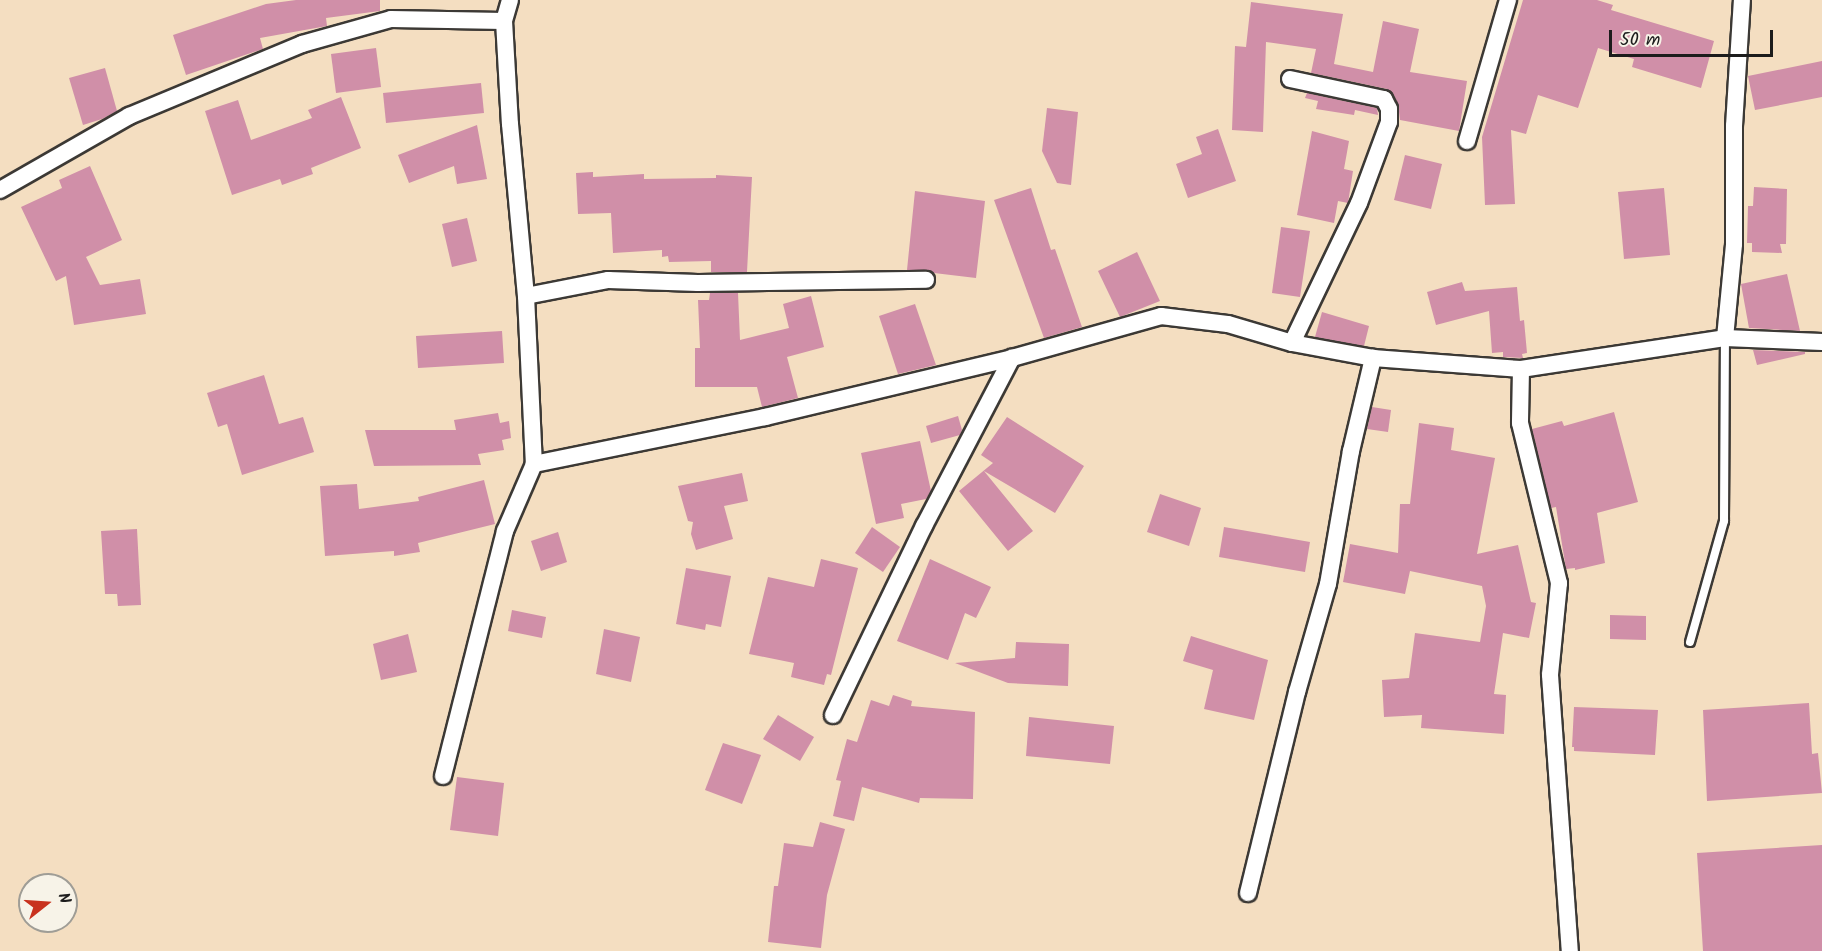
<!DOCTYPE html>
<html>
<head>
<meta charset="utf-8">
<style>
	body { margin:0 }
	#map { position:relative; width:1822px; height:951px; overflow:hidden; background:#f4dec1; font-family:Kalam,sans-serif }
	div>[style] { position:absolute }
	.building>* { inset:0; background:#d08fa8 }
	.roads { filter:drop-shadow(2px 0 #3c3935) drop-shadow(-2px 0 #3c3935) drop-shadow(0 2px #3c3935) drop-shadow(0 -2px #3c3935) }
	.service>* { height:8px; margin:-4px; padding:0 4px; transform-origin:4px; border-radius:4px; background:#fff }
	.minor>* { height:16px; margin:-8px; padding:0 8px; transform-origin:8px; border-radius:8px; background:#fff }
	span { translate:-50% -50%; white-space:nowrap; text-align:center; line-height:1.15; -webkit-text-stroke:6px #f7f3e8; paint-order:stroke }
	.north { position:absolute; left:18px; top:873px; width:60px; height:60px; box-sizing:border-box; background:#f7f3e8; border:2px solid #9f9d96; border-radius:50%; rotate:73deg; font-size:16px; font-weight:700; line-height:24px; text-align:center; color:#1c1c1c }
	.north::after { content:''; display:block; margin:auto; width:21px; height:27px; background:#c8321e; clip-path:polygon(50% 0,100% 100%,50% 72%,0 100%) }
	.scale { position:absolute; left:1609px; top:30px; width:164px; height:27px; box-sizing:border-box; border:3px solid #1c1c1c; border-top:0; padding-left:8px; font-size:18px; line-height:21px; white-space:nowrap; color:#1c1c1c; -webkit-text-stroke:4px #f7f3e8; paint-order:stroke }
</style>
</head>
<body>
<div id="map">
	<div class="building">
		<div style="clip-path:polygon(296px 0,380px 0,380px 11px,326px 18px,327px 26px,260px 38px,263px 49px,186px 75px,173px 35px,266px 4px)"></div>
		<div style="clip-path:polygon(1523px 0,1597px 0,1613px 5px,1611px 10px,1714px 41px,1701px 88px,1632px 67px,1634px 59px,1598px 48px,1578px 108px,1538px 95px,1526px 134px,1511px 130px,1515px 204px,1485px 205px,1482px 137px)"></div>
		<div style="clip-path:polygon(1251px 2px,1343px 14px,1334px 64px,1373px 72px,1383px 21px,1419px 29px,1410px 72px,1467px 81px,1459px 131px,1400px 120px,1398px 104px,1393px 94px,1387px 89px,1311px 73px,1316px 49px,1266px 42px,1263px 132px,1232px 130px,1235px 46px,1246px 47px)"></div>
		<div style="clip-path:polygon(376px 48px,381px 87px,336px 93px,331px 54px)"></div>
		<div style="clip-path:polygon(1822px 61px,1822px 97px,1755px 110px,1748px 76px)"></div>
		<div style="clip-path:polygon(105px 68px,117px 111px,102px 119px,83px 125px,69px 78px)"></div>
		<div style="clip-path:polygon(481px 83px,484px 113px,386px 123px,383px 93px)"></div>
		<div style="clip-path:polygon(1307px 93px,1377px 108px,1378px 115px,1355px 110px,1354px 115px,1316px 109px,1318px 101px,1305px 98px)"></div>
		<div style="clip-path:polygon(341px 97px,361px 148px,311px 168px,313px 174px,282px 185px,280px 179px,232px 195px,205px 111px,238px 100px,251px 140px,312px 118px,308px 110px)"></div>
		<div style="clip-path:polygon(1047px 108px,1078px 112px,1071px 185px,1057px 183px,1042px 151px)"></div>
		<div style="clip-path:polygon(477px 125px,487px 179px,457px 184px,454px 166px,409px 183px,398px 155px)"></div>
		<div style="clip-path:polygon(1218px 129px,1236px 181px,1188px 198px,1176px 164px,1202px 154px,1196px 137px)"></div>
		<div style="clip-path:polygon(1312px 131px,1349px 141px,1344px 169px,1353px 171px,1348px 203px,1338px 201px,1334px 223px,1297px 215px)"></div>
		<div style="clip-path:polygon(1405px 155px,1442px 164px,1431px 209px,1394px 200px)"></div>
		<div style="clip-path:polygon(90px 166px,122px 240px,86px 257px,100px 285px,140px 279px,146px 314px,74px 325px,66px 276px,56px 281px,21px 207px,62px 188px,59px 180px)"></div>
		<div style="clip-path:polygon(593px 172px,593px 177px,644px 174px,644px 179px,716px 178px,716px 175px,752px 177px,747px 272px,711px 272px,711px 261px,669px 262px,668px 256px,662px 257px,662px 250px,613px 253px,611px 213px,578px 214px,576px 173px)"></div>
		<div style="clip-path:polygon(1754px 187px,1787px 189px,1786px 244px,1780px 244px,1782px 253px,1752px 252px,1752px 243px,1747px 243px,1748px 206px,1753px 206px)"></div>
		<div style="clip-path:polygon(1031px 188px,1051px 250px,1055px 249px,1082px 327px,1044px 338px,994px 200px)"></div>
		<div style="clip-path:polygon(1664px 188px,1670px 255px,1624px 259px,1618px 192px)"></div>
		<div style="clip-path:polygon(915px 191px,985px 201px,976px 278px,934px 273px,926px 270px,907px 270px)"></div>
		<div style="clip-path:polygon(467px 218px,477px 261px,452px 267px,442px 224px)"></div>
		<div style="clip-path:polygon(1281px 227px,1310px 231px,1300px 297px,1272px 293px)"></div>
		<div style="clip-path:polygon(1137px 252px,1160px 301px,1120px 317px,1098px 271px)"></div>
		<div style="clip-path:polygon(1787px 274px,1800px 331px,1749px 328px,1741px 284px)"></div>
		<div style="clip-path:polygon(1462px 282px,1465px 291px,1517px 287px,1520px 321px,1524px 320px,1527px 353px,1522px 354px,1523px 358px,1503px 357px,1503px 352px,1492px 353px,1489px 311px,1436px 325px,1427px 292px)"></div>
		<div style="clip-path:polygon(710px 293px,738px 293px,740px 340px,789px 328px,783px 304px,811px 296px,824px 347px,787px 357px,798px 398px,762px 407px,757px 387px,695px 387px,695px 348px,700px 348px,698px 300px,709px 300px)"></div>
		<div style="clip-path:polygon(915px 304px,936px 365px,898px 374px,879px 316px)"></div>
		<div style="clip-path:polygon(1322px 312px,1369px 326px,1364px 346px,1315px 337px)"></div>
		<div style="clip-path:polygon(502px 331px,504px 363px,418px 368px,416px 336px)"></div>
		<div style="clip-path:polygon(1753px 350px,1805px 352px,1805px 354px,1757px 365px)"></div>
		<div style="clip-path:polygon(264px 375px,279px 424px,303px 417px,314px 452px,242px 475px,227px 424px,218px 427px,207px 393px)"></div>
		<div style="clip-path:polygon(1372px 407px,1391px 410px,1388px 432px,1367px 429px)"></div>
		<div style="clip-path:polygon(1614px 412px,1638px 502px,1597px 513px,1605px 563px,1575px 570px,1575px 568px,1566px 569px,1556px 507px,1551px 508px,1532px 429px,1562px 421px,1564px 426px)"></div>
		<div style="clip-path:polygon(498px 413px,500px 423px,509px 421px,511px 438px,502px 440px,504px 450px,478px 454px,481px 465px,374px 466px,365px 430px,456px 430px,454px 420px)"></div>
		<div style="clip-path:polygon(958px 416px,962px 430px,960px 435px,931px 443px,926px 426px)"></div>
		<div style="clip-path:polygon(1007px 417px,1084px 466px,1055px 513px,984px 471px,1033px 531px,1008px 551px,959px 491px,993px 463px,981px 455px)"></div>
		<div style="clip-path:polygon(1419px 423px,1454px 428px,1451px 450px,1495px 458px,1477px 554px,1518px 545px,1531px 602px,1536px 603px,1529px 638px,1503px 633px,1494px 694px,1506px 695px,1504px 734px,1421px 728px,1422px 715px,1384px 717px,1382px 680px,1409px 678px,1415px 633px,1480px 642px,1486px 606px,1482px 586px,1410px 571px,1405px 594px,1343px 582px,1350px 544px,1398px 553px,1400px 504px,1410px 504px)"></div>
		<div style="clip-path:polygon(920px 441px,931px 491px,926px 499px,901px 504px,904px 518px,876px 524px,861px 453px)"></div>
		<div style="clip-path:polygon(742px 473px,748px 501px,724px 506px,733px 539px,696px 550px,691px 534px,693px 522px,688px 521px,678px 486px)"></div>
		<div style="clip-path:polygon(484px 480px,495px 524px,418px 543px,420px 552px,394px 556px,394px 551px,325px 556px,320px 486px,357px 484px,359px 509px,419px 501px,418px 497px)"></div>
		<div style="clip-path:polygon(1160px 494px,1201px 508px,1189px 546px,1147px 532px)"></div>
		<div style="clip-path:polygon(872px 527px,900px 547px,883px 572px,855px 553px)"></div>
		<div style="clip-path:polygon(1224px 527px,1310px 542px,1305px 572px,1219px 557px)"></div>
		<div style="clip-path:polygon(137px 529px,141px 605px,118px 606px,117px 594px,105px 594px,101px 531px)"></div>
		<div style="clip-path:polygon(558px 532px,567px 562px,541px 571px,531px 541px)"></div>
		<div style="clip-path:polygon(821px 559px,858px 568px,831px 675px,827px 674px,824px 685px,791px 677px,794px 663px,749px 654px,768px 577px,814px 587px)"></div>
		<div style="clip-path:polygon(930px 559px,991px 587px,976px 618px,965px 613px,948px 660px,897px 641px)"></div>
		<div style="clip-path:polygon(686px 568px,731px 576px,721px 627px,706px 624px,705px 630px,676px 624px)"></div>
		<div style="clip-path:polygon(512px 610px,546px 617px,542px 638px,508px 631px)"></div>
		<div style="clip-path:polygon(1610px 615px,1646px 616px,1646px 640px,1610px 639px)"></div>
		<div style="clip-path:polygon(604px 629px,640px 637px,631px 682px,596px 674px)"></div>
		<div style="clip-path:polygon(408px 634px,417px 672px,381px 680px,373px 644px)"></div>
		<div style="clip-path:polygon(1191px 636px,1268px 660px,1254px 720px,1204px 709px,1213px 670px,1183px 661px)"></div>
		<div style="clip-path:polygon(1016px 642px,1069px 644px,1068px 686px,1008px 683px,955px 663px,1015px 658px)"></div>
		<div style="clip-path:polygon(893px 695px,912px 701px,911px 706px,975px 712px,973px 799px,920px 798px,919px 803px,862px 787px,854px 821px,833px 816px,841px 781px,836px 780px,847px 739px,857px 742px,871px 700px,889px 706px)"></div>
		<div style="clip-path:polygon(1809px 703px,1812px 754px,1818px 753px,1822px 793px,1707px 801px,1703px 710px)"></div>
		<div style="clip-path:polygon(1574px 707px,1658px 710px,1655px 755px,1574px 751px,1574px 747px,1572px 747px)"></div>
		<div style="clip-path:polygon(778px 715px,814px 737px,800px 761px,763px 739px)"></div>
		<div style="clip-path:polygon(1029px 717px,1114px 726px,1110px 764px,1026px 756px)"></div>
		<div style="clip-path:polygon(723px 743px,761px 755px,742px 804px,705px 790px)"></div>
		<div style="clip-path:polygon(457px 777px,504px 783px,498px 836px,450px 830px)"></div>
		<div style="clip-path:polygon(820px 822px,845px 829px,827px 895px,821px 948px,768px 942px,774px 886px,778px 886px,784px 843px,813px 847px)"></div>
		<div style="clip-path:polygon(1822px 845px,1822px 951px,1703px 951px,1697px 853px)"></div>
	</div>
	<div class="roads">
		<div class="service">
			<div style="left:1690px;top:642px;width:126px;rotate:-74.3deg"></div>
			<div style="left:1724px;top:521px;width:183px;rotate:-89.7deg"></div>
		</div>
		<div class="minor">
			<div style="left:510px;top:0;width:22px;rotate:106deg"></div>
			<div style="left:504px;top:21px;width:103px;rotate:86.7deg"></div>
			<div style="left:510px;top:124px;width:173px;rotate:84.7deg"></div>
			<div style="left:526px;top:296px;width:168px;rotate:87.3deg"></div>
			<div style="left:534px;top:464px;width:236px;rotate:-11.5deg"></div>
			<div style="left:765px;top:417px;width:254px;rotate:-13.4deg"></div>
			<div style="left:1012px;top:358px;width:155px;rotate:-15.7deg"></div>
			<div style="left:1161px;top:316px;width:67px;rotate:6.8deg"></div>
			<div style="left:1228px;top:324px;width:67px;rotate:16.5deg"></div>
			<div style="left:1292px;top:343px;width:82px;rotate:10.5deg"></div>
			<div style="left:1373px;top:358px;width:148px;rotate:4.3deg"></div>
			<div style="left:1521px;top:369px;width:206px;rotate:-8.6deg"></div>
			<div style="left:1725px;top:338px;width:97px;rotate:2.4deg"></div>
			<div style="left:1290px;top:79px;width:96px;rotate:12deg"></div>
			<div style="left:1384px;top:99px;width:11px;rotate:63deg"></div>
			<div style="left:1389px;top:109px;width:13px;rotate:90deg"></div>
			<div style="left:1389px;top:122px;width:86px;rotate:110.3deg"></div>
			<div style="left:1359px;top:203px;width:155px;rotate:115.6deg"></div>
			<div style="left:1467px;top:141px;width:147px;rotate:-73.8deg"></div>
			<div style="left:0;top:190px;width:149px;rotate:-29.8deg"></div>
			<div style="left:129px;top:116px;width:187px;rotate:-22.6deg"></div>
			<div style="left:302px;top:44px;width:92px;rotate:-15.7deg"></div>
			<div style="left:391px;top:19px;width:113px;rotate:1deg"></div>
			<div style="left:526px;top:296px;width:84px;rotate:-11deg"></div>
			<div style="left:608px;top:280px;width:90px;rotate:1.9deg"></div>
			<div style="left:698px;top:283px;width:228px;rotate:-0.8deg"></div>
			<div style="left:1725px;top:338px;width:94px;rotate:-84.5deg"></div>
			<div style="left:1734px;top:244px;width:118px;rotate:-90deg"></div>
			<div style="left:1734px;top:126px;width:126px;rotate:-86.4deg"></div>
			<div style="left:1521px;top:369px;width:54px;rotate:91.1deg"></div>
			<div style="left:1520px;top:423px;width:165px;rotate:76.3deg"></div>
			<div style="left:1559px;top:583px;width:92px;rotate:95.6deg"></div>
			<div style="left:1550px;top:675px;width:277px;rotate:85.9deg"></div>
			<div style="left:833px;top:715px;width:210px;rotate:-64.3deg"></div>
			<div style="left:924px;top:526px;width:190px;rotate:-62.4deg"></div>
			<div style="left:443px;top:776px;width:253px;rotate:-75.8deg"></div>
			<div style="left:505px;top:531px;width:73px;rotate:-66.6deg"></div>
			<div style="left:1248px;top:893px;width:207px;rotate:-76.3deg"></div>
			<div style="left:1297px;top:692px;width:112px;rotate:-74deg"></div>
			<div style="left:1328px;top:584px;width:135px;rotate:-80.2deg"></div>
			<div style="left:1351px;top:451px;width:96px;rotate:-76.7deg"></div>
		</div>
	</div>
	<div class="north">N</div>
	<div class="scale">50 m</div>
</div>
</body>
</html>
